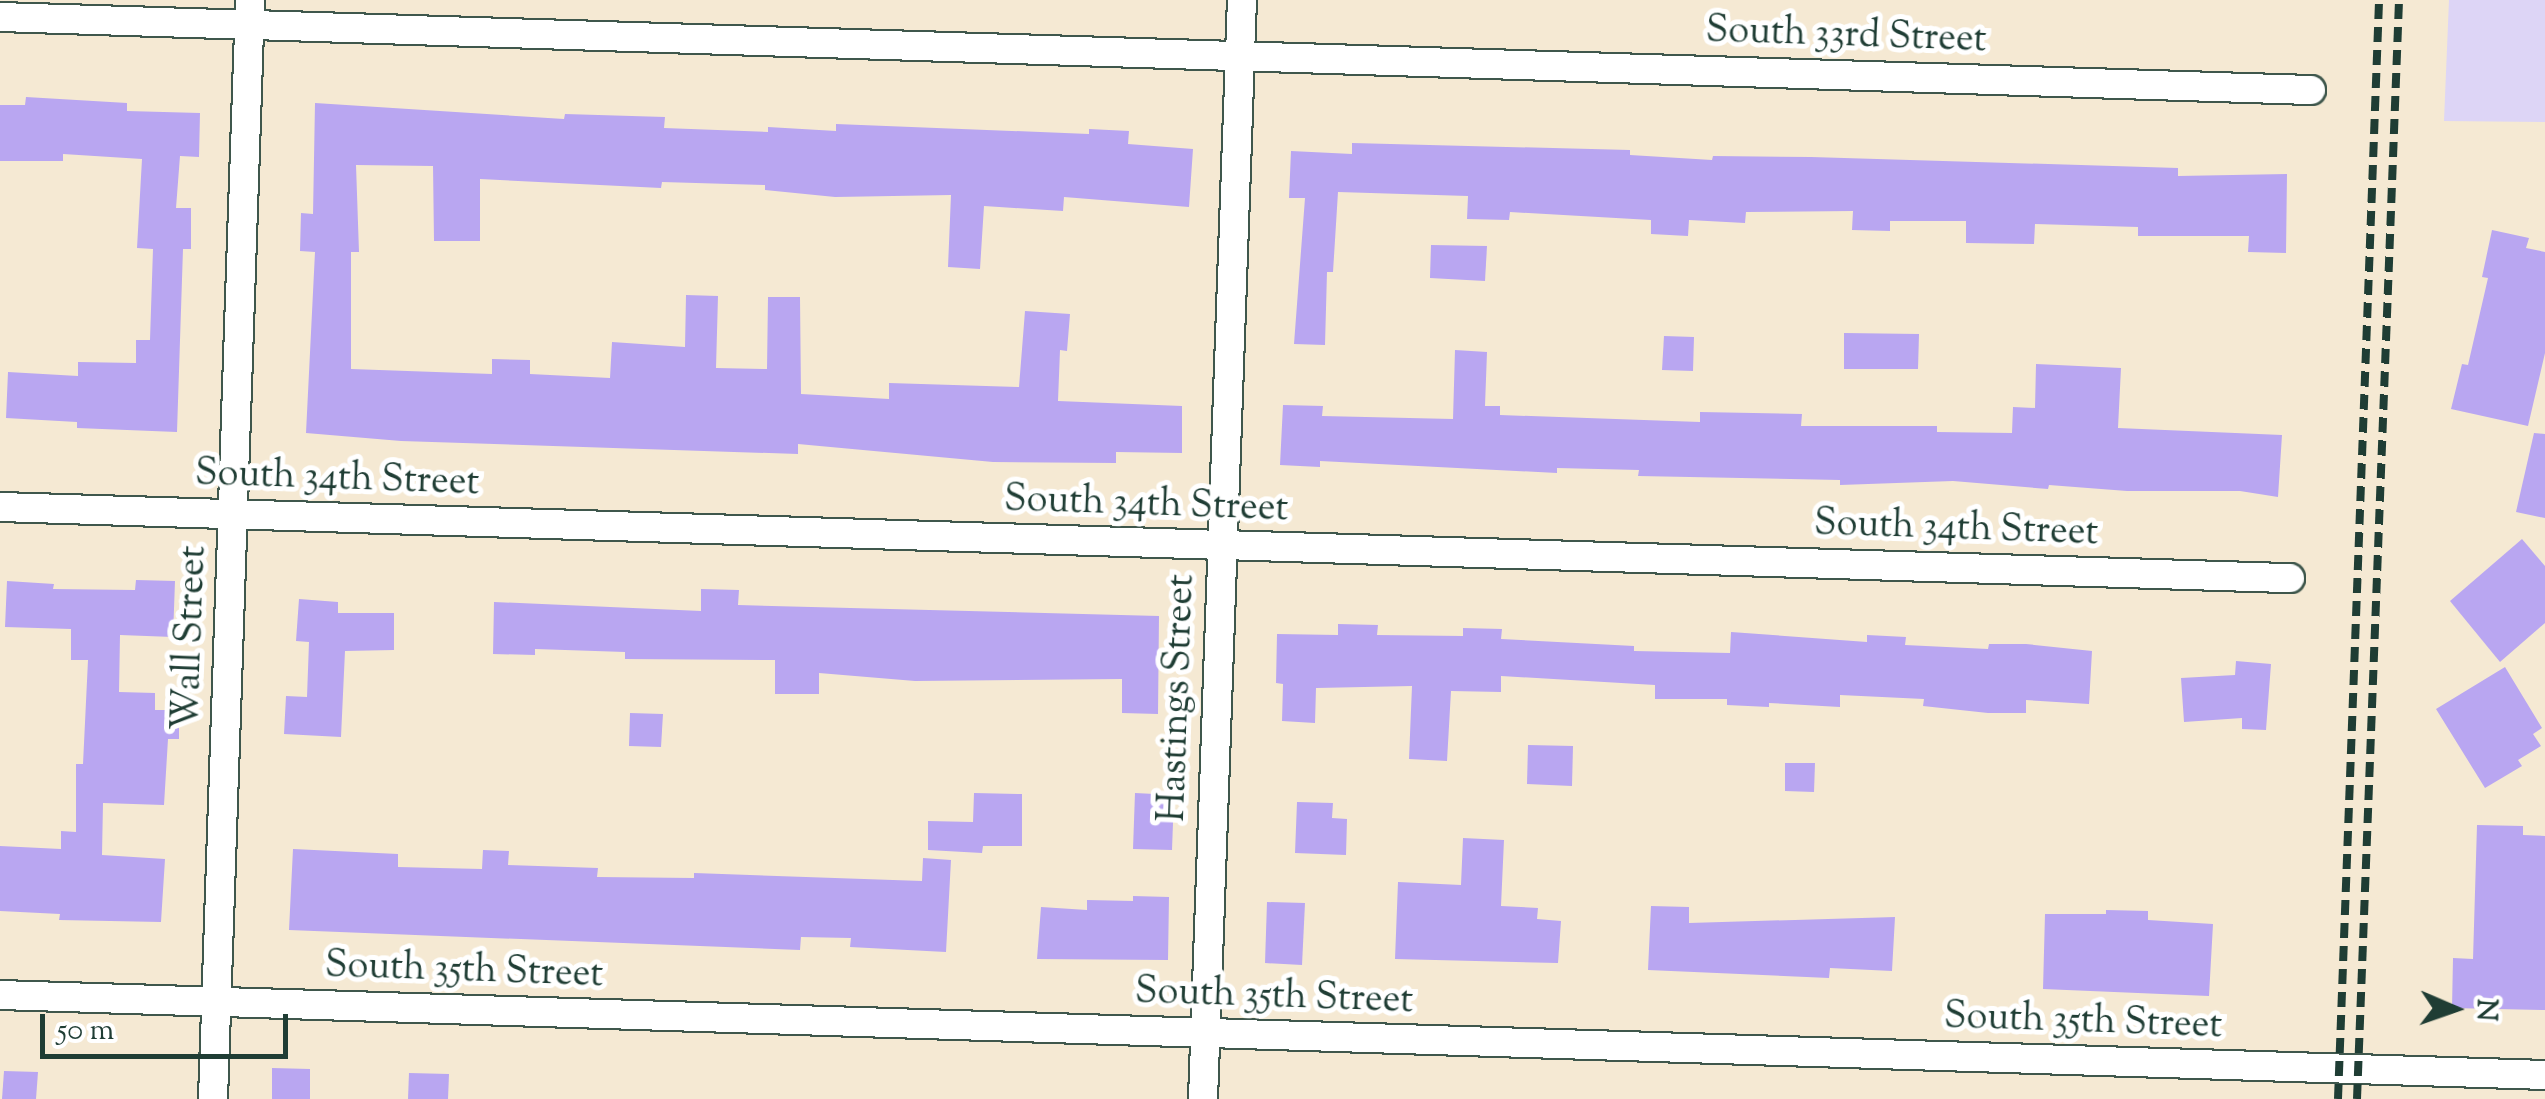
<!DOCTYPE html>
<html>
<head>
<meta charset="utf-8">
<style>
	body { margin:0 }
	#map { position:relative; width:2545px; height:1099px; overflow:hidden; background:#f5e9d3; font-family:"Sorts Mill Goudy",serif }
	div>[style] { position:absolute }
	.built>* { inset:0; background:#ddd5f6 }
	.building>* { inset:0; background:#b9a6f1 }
	.roads { filter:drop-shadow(2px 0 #3f574c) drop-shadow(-2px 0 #3f574c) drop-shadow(0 2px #3f574c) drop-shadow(0 -2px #3f574c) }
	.street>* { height:28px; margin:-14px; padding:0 14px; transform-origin:14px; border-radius:14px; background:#fff }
	.rail>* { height:8px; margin-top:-4px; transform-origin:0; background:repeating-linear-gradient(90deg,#1f3d34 0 15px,transparent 0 23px) }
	span { translate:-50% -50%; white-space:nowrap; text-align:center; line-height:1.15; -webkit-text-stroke:10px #fff; paint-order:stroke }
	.street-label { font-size:38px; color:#1f3d34 }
	.north { position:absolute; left:2405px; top:959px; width:100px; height:100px; -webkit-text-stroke:8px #fff; paint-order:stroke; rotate:92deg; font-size:28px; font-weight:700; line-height:40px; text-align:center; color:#1f3d34 }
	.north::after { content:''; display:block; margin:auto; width:35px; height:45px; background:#1f3d34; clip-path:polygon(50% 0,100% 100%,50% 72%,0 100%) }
	.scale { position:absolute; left:40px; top:1014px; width:248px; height:45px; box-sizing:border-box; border:5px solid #1f3d34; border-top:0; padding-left:12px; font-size:30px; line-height:35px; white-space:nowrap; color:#1f3d34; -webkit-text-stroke:8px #fff; paint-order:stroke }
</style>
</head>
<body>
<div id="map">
	<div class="built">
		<div style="clip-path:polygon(2449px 0,2545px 0,2545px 122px,2444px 121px)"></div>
	</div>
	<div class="building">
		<div style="clip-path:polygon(26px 97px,127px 103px,127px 111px,200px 113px,199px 157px,180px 156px,176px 208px,191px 208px,191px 249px,183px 249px,177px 432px,77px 428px,77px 422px,6px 418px,8px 372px,78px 376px,78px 362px,136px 363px,136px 340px,150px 340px,153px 249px,137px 248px,142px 159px,63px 154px,63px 161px,0 161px,0 105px,25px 105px)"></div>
		<div style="clip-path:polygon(315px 103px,564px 119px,565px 114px,665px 117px,664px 128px,768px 132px,768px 127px,836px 131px,836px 124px,1089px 134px,1089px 129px,1129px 131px,1128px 144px,1193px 149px,1189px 207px,1064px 197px,1063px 211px,984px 206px,980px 269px,948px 267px,951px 195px,835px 197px,765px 190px,765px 185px,662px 182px,661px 188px,480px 179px,480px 241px,434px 241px,433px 166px,356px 165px,359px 252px,351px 252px,351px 369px,492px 374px,492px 359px,530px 360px,530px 374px,610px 378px,612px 342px,685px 347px,686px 295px,718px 296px,716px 368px,767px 369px,768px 297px,800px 297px,801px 394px,889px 399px,889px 383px,1019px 387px,1025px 311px,1070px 314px,1067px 351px,1060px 350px,1058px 401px,1182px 406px,1182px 453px,1116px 452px,1116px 463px,993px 462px,798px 444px,798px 454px,401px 441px,306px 433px,315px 252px,300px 251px,301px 213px,313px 214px)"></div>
		<div style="clip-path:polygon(1352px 143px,1630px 150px,1630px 155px,1712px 160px,1713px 156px,1811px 157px,2178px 168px,2178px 176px,2287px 174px,2286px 253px,2248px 252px,2249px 236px,2138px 236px,2138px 227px,2035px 224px,2034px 244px,1966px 243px,1966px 221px,1890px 221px,1890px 231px,1852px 230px,1853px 211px,1746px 212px,1745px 223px,1689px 220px,1688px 236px,1651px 234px,1651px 220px,1510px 212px,1509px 220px,1467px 219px,1468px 196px,1338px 192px,1333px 272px,1327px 272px,1325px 345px,1294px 344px,1305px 198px,1289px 198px,1291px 151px,1352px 154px)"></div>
		<div style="clip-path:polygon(2492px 230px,2529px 238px,2526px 248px,2545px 252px,2545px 353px,2528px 426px,2451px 409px,2462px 364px,2468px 365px,2488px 278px,2482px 277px)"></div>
		<div style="clip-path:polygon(1431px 245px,1487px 246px,1485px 281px,1430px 278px)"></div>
		<div style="clip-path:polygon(1844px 333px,1919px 334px,1918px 369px,1844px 369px)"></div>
		<div style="clip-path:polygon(1664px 336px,1694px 337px,1693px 371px,1662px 370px)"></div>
		<div style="clip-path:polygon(1455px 350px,1487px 352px,1485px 406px,1500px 406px,1500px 415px,1700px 422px,1700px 412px,1802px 414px,1801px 426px,1937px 426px,1937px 432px,2012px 433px,2013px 407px,2035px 408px,2036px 364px,2121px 368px,2118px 428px,2282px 435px,2278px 497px,2240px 491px,2127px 491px,2049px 485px,2048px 489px,1953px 481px,1840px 485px,1840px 480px,1638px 476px,1639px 470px,1557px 468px,1557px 473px,1320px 461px,1320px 467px,1280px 465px,1283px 405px,1323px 406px,1322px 416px,1453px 419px)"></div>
		<div style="clip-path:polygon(2534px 433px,2545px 434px,2545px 518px,2516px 512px)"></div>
		<div style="clip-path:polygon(2522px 539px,2545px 566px,2545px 623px,2500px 662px,2450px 601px)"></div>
		<div style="clip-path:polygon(136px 580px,175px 581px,173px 637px,120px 635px,119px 692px,155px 693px,155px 710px,179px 710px,179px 739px,168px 739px,164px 805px,103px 803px,102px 855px,165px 859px,161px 922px,59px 920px,60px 914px,0 911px,0 846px,61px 849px,61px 831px,76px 832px,76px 764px,83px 764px,88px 660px,71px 660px,71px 629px,5px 627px,7px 581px,54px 584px,53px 589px,135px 590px)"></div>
		<div style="clip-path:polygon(701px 589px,739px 590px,738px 605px,1159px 616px,1158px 714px,1122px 713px,1122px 679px,915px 681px,819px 673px,819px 694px,775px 694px,775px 660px,625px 659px,625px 652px,535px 649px,535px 655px,493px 654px,494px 602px,701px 611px)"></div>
		<div style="clip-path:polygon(299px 599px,338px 602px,338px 613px,394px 613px,394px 650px,345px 651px,341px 737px,284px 734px,286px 696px,307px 697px,309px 642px,296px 641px)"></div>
		<div style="clip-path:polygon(1338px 624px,1378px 625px,1377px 635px,1463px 636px,1463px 628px,1502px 629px,1501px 639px,1634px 646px,1634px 651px,1730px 653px,1731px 632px,1867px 642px,1867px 635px,1906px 637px,1905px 645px,1988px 649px,1989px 644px,2026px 644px,2092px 651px,2089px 704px,2026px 700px,2026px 713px,1988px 713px,1923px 706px,1924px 699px,1840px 695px,1840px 707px,1769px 703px,1769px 707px,1727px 705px,1727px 699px,1655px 699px,1655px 685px,1501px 676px,1501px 692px,1451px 691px,1447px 761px,1409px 759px,1412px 686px,1316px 688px,1315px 723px,1282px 721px,1283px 684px,1276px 683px,1277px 634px,1338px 635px)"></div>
		<div style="clip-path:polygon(2236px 661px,2271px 664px,2266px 730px,2242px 729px,2242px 718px,2184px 722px,2181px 678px,2235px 675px)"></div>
		<div style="clip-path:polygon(2505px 667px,2542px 728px,2533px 734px,2541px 746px,2518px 760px,2522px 766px,2485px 788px,2436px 709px)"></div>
		<div style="clip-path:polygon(630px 713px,663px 714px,661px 747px,629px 746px)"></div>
		<div style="clip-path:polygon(1528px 745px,1573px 746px,1572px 786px,1527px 784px)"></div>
		<div style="clip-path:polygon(1785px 763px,1815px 763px,1814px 792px,1785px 791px)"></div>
		<div style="clip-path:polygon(974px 793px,1022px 794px,1022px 846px,983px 846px,982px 853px,928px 850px,928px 821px,973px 822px)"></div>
		<div style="clip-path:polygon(1135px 793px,1174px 795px,1172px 850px,1133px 849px)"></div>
		<div style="clip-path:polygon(1297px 802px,1333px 803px,1332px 818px,1347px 819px,1346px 855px,1295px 853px)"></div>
		<div style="clip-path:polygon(2477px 825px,2523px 826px,2523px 835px,2545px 836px,2545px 1010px,2452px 1008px,2453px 958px,2473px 959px)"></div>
		<div style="clip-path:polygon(1463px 838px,1504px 840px,1501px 906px,1538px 908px,1537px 919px,1561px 921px,1558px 963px,1395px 959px,1398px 882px,1461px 885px)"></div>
		<div style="clip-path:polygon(293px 849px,398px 854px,398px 867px,482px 869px,483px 850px,509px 851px,508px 865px,598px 868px,597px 877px,694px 878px,694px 873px,922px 881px,923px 858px,951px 860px,946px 952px,850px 947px,851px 938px,801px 937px,800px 950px,289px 930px)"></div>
		<div style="clip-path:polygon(1133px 896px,1169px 897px,1168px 960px,1037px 959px,1041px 907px,1087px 910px,1087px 900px,1133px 901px)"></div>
		<div style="clip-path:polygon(1267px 902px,1305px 903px,1302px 965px,1265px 963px)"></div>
		<div style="clip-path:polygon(1651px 906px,1689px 907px,1689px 923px,1895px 917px,1892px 971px,1830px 968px,1829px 978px,1648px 970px)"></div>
		<div style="clip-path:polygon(2106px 910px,2148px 911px,2148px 920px,2213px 924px,2209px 996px,2043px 989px,2045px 914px,2106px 914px)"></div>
		<div style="clip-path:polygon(272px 1068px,310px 1069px,310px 1099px,272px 1099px)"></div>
		<div style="clip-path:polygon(4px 1071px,38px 1072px,36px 1099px,2px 1099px)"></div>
		<div style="clip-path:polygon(409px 1073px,449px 1074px,448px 1099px,408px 1099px)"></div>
	</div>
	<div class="roads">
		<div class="street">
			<div style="left:0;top:17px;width:2312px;rotate:1.81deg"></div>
			<div style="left:0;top:507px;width:2291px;rotate:1.78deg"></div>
			<div style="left:0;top:995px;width:2546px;rotate:1.8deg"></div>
			<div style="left:213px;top:1099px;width:1100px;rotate:-88.07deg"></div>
			<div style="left:1203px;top:1099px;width:1100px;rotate:-87.97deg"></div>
		</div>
	</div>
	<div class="rail">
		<div style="left:2338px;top:1099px;width:1100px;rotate:-87.86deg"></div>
		<div style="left:2357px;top:1099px;width:1100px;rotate:-87.81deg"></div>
	</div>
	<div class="street-label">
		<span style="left:1846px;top:37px;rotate:2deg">South 33rd Street</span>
		<span style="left:337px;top:480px;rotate:2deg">South 34th Street</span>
		<span style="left:1146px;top:506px;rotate:2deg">South 34th Street</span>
		<span style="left:1956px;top:530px;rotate:2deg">South 34th Street</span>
		<span style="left:192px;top:638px;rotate:-88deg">Wall Street</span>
		<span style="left:1179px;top:698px;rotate:-88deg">Hastings Street</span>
		<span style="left:464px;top:972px;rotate:2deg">South 35th Street</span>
		<span style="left:1274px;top:998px;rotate:2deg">South 35th Street</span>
		<span style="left:2083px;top:1023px;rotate:2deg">South 35th Street</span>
	</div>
	<div class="north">N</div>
	<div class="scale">50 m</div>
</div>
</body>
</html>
